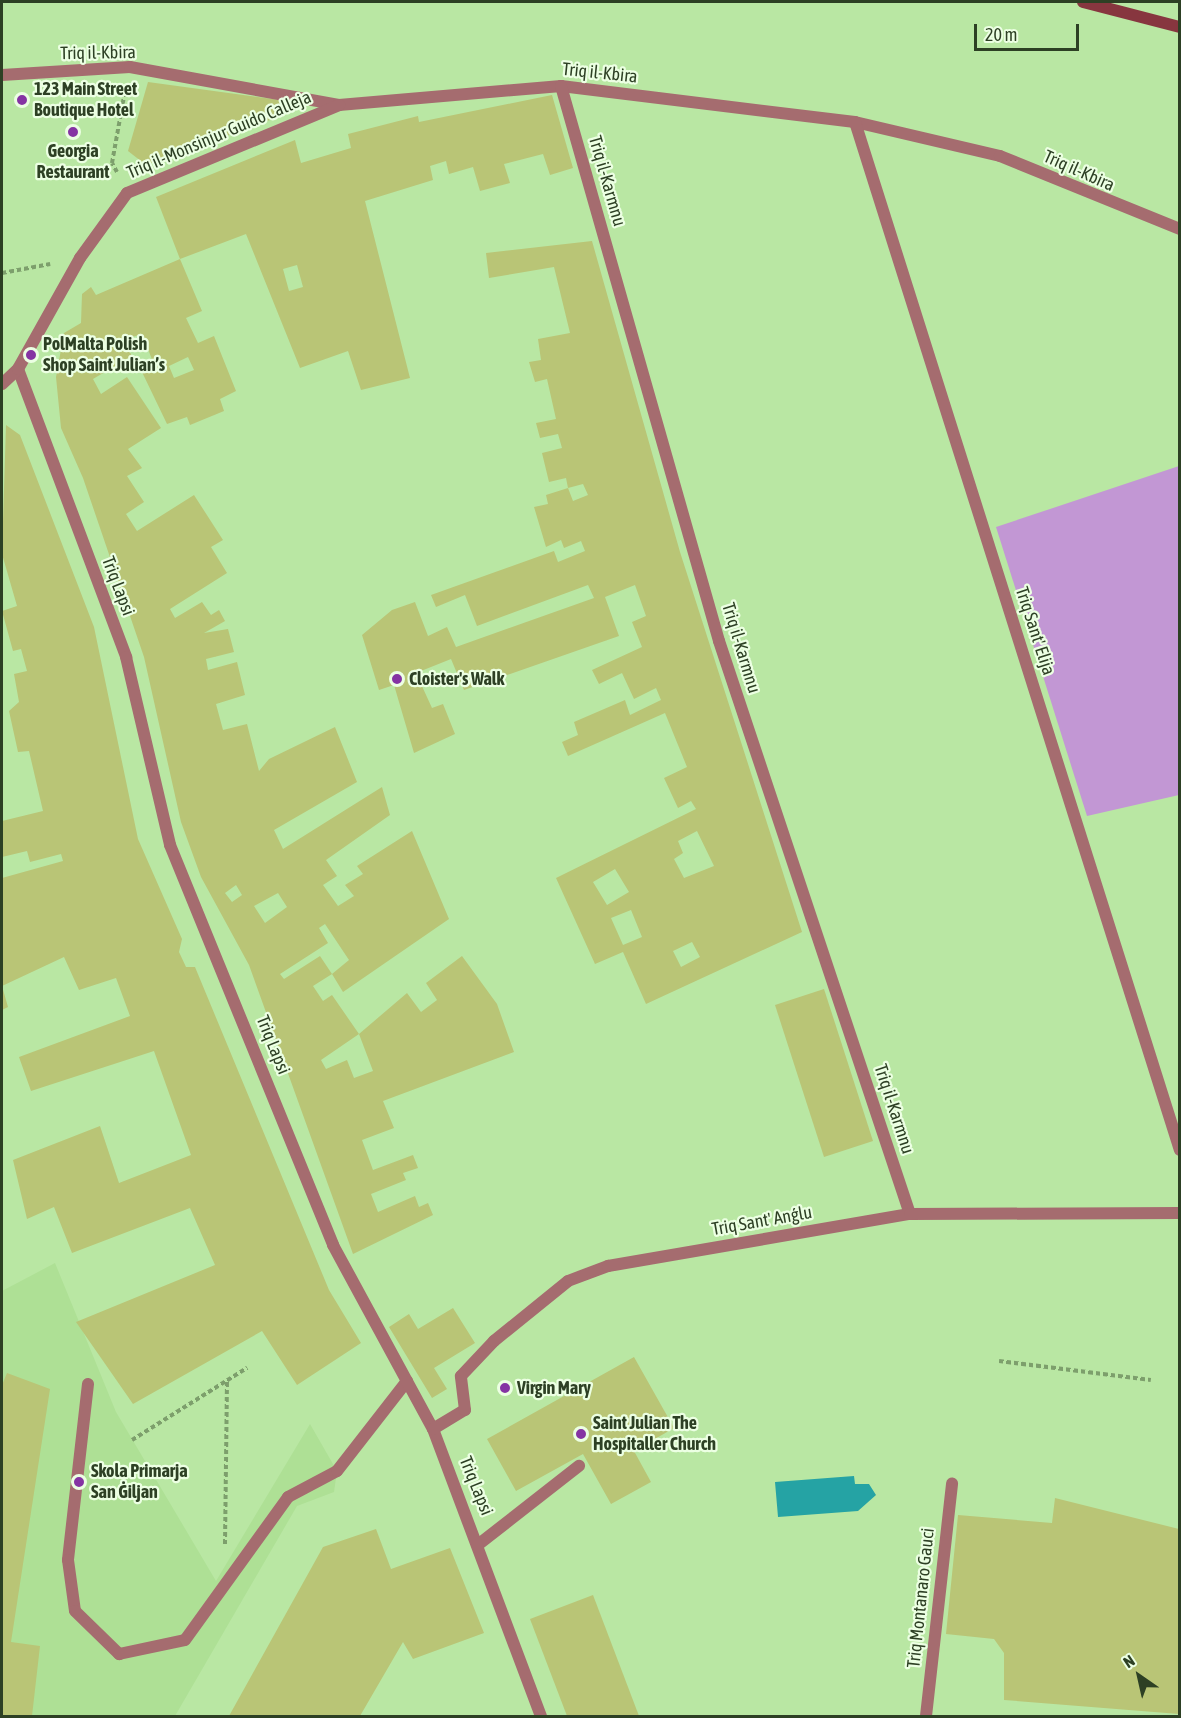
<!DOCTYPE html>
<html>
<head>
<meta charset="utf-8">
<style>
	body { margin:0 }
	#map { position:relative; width:1181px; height:1718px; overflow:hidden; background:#b9e7a3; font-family:"Asap Condensed",sans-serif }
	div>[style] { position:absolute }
	.built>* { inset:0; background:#aee095 }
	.green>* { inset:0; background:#c297d4 }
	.water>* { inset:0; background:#25a3a4 }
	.building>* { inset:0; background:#b9c576 }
	.path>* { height:4px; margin-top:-2px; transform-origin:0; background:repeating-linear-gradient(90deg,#7d9f6c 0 4.5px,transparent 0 7.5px) }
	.service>* { height:12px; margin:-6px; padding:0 6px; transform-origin:6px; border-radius:6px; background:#a56c6f }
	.pedestrian>* { height:12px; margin:-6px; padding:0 6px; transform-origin:6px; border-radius:6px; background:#a56c6f }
	.minor>* { height:12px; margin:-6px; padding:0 6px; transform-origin:6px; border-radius:6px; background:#a56c6f }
	.secondary>* { height:12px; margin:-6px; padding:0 6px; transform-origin:6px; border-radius:6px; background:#87363f }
	.dots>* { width:16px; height:16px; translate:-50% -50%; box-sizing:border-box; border:3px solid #ecffe3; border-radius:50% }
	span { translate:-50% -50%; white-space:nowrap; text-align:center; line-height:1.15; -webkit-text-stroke:4.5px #ecffe3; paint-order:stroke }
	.street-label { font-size:18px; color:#2d4024 }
	.poi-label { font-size:18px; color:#2d4024; font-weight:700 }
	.left { translate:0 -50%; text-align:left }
	.frame { position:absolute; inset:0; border:3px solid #2d4024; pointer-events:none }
	.north { position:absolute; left:1109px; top:1646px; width:60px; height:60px; -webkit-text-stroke:4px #ecffe3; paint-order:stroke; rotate:326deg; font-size:16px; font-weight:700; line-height:24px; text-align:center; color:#2d4024 }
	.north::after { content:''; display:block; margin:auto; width:21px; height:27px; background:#2d4024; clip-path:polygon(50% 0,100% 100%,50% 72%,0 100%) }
	.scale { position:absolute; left:974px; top:24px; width:105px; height:27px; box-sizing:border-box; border:3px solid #2d4024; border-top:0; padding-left:8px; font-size:18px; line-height:21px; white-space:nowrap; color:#2d4024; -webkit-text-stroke:4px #ecffe3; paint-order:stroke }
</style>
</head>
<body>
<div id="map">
	<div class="built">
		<div style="clip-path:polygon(55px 1263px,116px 1412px,216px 1581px,310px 1424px,337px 1471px,334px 1492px,297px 1506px,175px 1716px,2px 1716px,2px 1291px)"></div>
	</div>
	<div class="green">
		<div style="clip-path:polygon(1179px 466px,1179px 795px,1087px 816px,996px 527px)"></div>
	</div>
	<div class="water">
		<div style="clip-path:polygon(854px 1476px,855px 1484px,869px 1484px,876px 1495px,858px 1511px,778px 1517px,775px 1482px)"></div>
	</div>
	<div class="building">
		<div style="clip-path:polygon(148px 82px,280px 100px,284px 115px,146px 165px,128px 151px)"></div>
		<div style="clip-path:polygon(evenodd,552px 95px,573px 168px,550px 175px,543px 154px,504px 164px,510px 183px,480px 191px,473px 167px,449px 174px,446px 161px,430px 166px,433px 180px,365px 201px,410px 378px,361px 390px,348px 351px,300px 368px,246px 234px,180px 259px,156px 197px,295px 140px,301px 163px,351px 148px,348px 134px,418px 116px,419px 122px,552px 95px,297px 265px,303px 287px,289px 291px,283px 269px,297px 265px)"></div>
		<div style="clip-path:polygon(evenodd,592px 241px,680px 552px,802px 932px,646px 1004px,623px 952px,595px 964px,556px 878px,696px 809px,691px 801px,678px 808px,664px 778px,687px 767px,665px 713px,568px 756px,562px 742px,578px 735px,574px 722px,625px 700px,630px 715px,661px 700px,656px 688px,634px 699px,622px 673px,599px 684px,592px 670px,642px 647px,632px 622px,646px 616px,635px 585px,605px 597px,619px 636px,464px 690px,451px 659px,416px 673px,432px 708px,443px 704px,455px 734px,414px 753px,394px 685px,379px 690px,362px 635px,392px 610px,415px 602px,428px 636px,447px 627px,456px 647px,594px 598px,588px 585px,477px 626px,465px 595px,436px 607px,431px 595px,554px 551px,558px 562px,585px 551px,581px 541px,564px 548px,561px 540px,546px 547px,534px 507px,548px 504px,546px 495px,568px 488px,566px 478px,549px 482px,542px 453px,562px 448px,558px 434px,540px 438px,536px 423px,556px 419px,547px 379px,535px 382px,529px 362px,541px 360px,538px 339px,570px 333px,554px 267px,489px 278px,486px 253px,592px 241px,583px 484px,588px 495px,573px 501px,568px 488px,583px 484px,592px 241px,697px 831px,714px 866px,684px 878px,674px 859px,683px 853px,678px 841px,697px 831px,592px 241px,615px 869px,629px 892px,607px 905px,593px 882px,615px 869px,592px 241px,631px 910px,642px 937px,623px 945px,611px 918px,631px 910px,592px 241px,692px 942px,700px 957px,681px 967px,673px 951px,692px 942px)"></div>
		<div style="clip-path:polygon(evenodd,180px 259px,202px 311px,186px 318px,198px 343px,214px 336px,236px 391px,220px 399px,224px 411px,190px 425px,187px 417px,167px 424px,142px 372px,155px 367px,142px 334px,123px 340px,132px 356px,93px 379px,101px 394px,127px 377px,161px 428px,128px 449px,142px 468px,127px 476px,144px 502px,126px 514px,137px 531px,194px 495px,223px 540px,211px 547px,227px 573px,170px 609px,175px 618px,202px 602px,211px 615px,219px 610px,225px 621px,204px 633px,228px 629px,234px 652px,206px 659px,208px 670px,237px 662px,245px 695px,216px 704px,223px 730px,247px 724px,259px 771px,269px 759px,335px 727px,357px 782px,274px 830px,283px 849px,382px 787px,390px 815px,326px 860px,337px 876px,323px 885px,338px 906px,354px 896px,345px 885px,363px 874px,357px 866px,412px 831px,449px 919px,343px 992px,332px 974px,313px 986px,323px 1001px,332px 995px,359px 1034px,407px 993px,421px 1012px,437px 1000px,426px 983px,462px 956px,497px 1004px,514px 1052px,383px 1101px,394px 1128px,362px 1140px,373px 1170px,413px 1155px,418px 1168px,403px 1173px,406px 1180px,371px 1194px,378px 1212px,415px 1196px,419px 1207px,428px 1203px,433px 1215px,353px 1254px,249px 965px,201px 877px,181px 822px,144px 657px,83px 478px,61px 428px,56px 377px,64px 333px,81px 323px,82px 294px,91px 287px,96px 295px,180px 259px,188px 357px,194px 370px,174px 378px,169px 366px,188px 357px,180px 259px,236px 885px,242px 895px,232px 902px,225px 893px,236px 885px,180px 259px,278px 893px,287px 907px,265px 923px,254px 906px,278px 893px,180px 259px,325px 924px,349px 960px,332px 974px,320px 956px,284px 979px,280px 974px,328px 943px,319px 928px,325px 924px,180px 259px,359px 1034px,373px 1071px,354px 1078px,347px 1060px,326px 1069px,321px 1060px,359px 1034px)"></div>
		<div style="clip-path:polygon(6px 425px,20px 435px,94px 627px,138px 839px,182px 939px,179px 952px,186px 967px,195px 967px,329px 1290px,361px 1343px,297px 1385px,262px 1331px,133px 1404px,76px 1322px,215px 1265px,190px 1208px,72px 1253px,54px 1207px,27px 1219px,13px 1160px,100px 1126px,119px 1183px,191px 1155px,154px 1051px,31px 1091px,19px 1057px,130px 1016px,116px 978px,79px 990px,64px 957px,2px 986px,8px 1007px,2px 1010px,2px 878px,63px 861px,61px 854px,30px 862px,27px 851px,2px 857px,2px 821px,43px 811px,29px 751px,18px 752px,9px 711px,19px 702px,14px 674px,27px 671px,21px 649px,13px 651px,2px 611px,17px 606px,2px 554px)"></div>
		<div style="clip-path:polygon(824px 989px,873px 1141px,824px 1157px,775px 1005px)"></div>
		<div style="clip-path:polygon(453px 1308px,475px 1343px,434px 1368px,447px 1389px,432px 1398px,389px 1327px,409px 1314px,418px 1329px)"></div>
		<div style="clip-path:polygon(634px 1357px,674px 1428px,634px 1451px,651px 1482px,611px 1504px,583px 1454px,516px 1491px,487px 1439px)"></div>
		<div style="clip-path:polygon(7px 1373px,50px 1389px,11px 1642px,40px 1646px,32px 1716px,2px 1716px,2px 1385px)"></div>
		<div style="clip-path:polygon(1055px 1498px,1179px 1529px,1179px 1714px,1004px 1700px,1004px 1653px,994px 1639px,946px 1634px,958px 1515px,1052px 1523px)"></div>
		<div style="clip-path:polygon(376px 1529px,391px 1569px,450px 1548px,484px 1633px,413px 1659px,403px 1642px,360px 1716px,229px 1716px,323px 1547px)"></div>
		<div style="clip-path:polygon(593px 1595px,639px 1716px,567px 1716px,530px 1619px)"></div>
	</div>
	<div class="path">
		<div style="left:117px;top:172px;width:10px;rotate:-119deg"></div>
		<div style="left:112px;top:163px;width:73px;rotate:-79.8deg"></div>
		<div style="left:2px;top:273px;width:49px;rotate:-10.6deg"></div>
		<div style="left:999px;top:1361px;width:153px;rotate:7.1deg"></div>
		<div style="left:132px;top:1440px;width:136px;rotate:-32.1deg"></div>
		<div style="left:225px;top:1544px;width:164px;rotate:-89.3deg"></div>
	</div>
	<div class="service">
		<div style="left:88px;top:1384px;width:177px;rotate:96.5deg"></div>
		<div style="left:68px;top:1560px;width:51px;rotate:82.2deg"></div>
		<div style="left:75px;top:1611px;width:62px;rotate:44.3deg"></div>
		<div style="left:119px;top:1654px;width:67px;rotate:-12deg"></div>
		<div style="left:185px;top:1640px;width:176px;rotate:-54.2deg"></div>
		<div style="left:288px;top:1497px;width:55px;rotate:-28deg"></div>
		<div style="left:337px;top:1471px;width:114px;rotate:-52.1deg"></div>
	</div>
	<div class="pedestrian">
		<div style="left:479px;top:1544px;width:127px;rotate:-38deg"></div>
	</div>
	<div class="minor">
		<div style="left:2px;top:75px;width:128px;rotate:-3.6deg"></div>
		<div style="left:130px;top:67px;width:212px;rotate:10.3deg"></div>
		<div style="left:339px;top:105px;width:223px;rotate:-4.9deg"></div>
		<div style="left:561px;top:86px;width:296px;rotate:7deg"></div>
		<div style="left:855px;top:122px;width:149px;rotate:13.2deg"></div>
		<div style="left:1000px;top:156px;width:194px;rotate:22.1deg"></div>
		<div style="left:561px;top:86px;width:577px;rotate:74.11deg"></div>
		<div style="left:719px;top:641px;width:604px;rotate:71.57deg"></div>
		<div style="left:855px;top:122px;width:1078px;rotate:72.46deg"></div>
		<div style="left:18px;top:369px;width:308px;rotate:69.4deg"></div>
		<div style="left:126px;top:657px;width:193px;rotate:76.8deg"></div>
		<div style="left:170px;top:845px;width:432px;rotate:67.8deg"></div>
		<div style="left:333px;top:1245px;width:209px;rotate:61.5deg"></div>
		<div style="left:433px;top:1429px;width:307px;rotate:69.4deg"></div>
		<div style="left:2px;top:384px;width:22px;rotate:-43deg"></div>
		<div style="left:18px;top:369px;width:127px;rotate:-60.8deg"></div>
		<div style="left:80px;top:258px;width:80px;rotate:-54.1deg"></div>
		<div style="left:127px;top:193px;width:230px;rotate:-22.5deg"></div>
		<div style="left:433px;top:1429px;width:37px;rotate:-31deg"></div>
		<div style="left:465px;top:1410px;width:34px;rotate:-97deg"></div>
		<div style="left:461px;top:1376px;width:48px;rotate:-46.7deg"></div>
		<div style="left:494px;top:1341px;width:95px;rotate:-39deg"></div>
		<div style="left:568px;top:1281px;width:43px;rotate:-20.6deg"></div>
		<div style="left:608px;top:1266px;width:306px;rotate:-9.8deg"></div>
		<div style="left:910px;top:1214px;width:270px;rotate:-0.2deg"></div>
		<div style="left:926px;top:1716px;width:234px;rotate:-83.6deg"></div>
	</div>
	<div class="secondary">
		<div style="left:1083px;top:2px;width:100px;rotate:14.5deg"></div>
	</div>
	<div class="dots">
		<div style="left:22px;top:100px;background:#8534a3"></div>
		<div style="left:73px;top:132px;background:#8534a3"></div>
		<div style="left:31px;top:355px;background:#8534a3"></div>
		<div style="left:397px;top:679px;background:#8534a3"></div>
		<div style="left:505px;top:1388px;background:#8534a3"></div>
		<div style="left:581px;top:1434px;background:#8534a3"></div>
		<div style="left:79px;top:1482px;background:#8534a3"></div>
	</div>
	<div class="street-label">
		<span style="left:98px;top:53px;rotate:-1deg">Triq il-Kbira</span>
		<span style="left:600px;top:73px;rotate:6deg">Triq il-Kbira</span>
		<span style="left:219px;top:135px;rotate:-23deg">Triq il-Monsinjur Guido Calleja</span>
		<span style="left:1079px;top:171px;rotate:24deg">Triq il-Kbira</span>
		<span style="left:607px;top:181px;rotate:74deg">Triq il-Karmnu</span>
		<span style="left:118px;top:586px;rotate:69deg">Triq Lapsi</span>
		<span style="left:1035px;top:631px;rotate:72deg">Triq Sant' Elija</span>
		<span style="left:741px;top:648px;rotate:73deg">Triq il-Karmnu</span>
		<span style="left:273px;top:1045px;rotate:68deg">Triq Lapsi</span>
		<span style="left:894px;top:1109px;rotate:72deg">Triq il-Karmnu</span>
		<span style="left:762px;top:1221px;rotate:-10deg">Triq Sant' Anǵlu</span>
		<span style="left:476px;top:1486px;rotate:68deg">Triq Lapsi</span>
		<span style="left:921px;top:1598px;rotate:-84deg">Triq Montanaro Gauci</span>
	</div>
	<div class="poi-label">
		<span class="left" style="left:34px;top:100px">123 Main Street<br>Boutique Hotel</span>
		<span style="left:73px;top:162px">Georgia<br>Restaurant</span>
		<span class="left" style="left:43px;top:355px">PolMalta Polish<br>Shop Saint Julian’s</span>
		<span class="left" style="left:409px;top:679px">Cloister's Walk</span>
		<span class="left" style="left:517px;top:1388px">Virgin Mary</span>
		<span class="left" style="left:593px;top:1434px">Saint Julian The<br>Hospitaller Church</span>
		<span class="left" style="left:91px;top:1482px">Skola Primarja<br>San Ġiljan</span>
	</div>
	<div class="frame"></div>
	<div class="north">N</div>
	<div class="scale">20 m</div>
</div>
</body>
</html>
